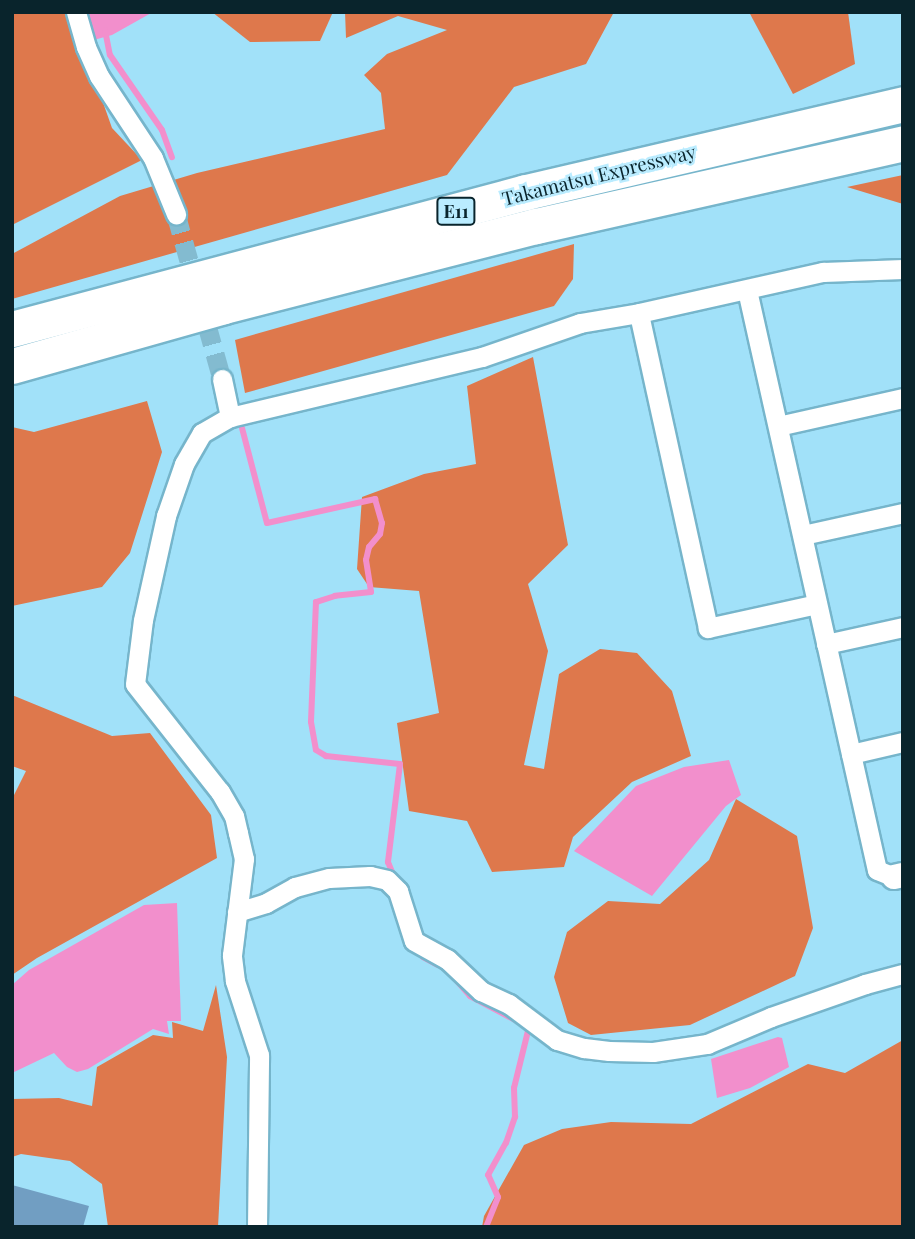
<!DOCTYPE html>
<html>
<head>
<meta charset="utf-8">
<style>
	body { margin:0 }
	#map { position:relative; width:915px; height:1239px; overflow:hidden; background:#a1e1f9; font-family:"Playfair Display",serif }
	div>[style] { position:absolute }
	.forest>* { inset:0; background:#de784c }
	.water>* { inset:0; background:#f28fcc }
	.stream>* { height:6px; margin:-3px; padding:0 3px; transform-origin:3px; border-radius:3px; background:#f28fcc }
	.building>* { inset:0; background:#719ec2 }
	.minor-tunnel>* { height:19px; margin-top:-9.5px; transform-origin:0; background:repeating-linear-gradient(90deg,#83bbd0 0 19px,transparent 0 29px) }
	.roads { filter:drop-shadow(2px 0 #76b5cb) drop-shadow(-2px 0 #76b5cb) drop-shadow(0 2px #76b5cb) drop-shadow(0 -2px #76b5cb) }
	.minor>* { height:19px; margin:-9.5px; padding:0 9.5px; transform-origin:9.5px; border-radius:9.5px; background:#fff }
	.tertiary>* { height:24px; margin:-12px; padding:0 12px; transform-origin:12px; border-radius:12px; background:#fff }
	.motorway>* { height:35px; margin:-17.5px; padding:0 17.5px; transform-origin:17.5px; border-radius:17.5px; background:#fff }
	span { translate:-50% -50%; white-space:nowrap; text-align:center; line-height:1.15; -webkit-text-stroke:5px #baecff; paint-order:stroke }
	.shield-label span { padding:2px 5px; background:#baecff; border:2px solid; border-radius:5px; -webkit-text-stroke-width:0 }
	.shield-label { font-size:18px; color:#09242c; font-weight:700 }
	.street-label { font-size:19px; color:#09242c }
	.frame { position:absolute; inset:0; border:14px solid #09242c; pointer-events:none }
</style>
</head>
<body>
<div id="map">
	<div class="forest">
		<div style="clip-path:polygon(12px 12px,71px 12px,112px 128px,142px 160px,12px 225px)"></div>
		<div style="clip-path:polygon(212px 12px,333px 12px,320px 41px,250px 42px)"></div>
		<div style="clip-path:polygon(345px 12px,614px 12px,586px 64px,514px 87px,447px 175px,12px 299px,12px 254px,120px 196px,197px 173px,385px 129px,381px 93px,364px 75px,387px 54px,447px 30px,398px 16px,346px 38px)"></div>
		<div style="clip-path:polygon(749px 12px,848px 12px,855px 64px,793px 94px)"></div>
		<div style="clip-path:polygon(903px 175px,903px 204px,847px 187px)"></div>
		<div style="clip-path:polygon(574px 244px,573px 279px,554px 306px,245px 393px,235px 340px)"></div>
		<div style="clip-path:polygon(533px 357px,568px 545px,528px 584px,548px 651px,524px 765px,544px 769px,559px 674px,600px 649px,637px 653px,672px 691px,691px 756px,632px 782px,573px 837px,564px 867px,492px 872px,467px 821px,409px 811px,397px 723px,439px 713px,419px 591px,369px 587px,357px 569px,362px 497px,424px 474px,476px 464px,467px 386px)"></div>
		<div style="clip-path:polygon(147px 401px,162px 452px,130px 553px,102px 587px,12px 606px,12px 427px,34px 432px)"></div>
		<div style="clip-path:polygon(12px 695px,112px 736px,150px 733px,211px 815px,217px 858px,37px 958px,12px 975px,12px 799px,26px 771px,12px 766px)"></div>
		<div style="clip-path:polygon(736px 799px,797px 836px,813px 928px,795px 976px,690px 1025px,591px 1035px,568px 1023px,554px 977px,567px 932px,608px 901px,660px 904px,709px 860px)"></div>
		<div style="clip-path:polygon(216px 985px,227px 1057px,218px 1227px,108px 1227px,102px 1184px,70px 1161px,21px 1154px,12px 1157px,12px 1099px,59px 1098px,92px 1106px,97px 1067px,153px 1035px,173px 1038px,172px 1022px,203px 1031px)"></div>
		<div style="clip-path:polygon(903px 1040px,903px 1227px,482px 1227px,484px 1216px,524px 1145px,562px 1129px,611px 1122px,691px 1124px,808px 1064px,845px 1073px)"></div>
	</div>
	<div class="water">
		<div style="clip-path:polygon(83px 12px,153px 12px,112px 35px,90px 41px)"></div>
		<div style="clip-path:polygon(729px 760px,741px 795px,726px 806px,652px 896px,574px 851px,636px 786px,684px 767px)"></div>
		<div style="clip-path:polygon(177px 903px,181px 1021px,167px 1021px,169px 1034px,153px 1029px,88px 1069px,77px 1072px,67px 1067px,54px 1053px,12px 1073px,12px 985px,29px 970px,144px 905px)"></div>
		<div style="clip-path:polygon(778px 1037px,782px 1038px,789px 1067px,750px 1088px,717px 1098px,711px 1059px)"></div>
	</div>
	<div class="stream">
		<div style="left:105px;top:30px;width:25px;rotate:79deg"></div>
		<div style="left:110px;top:55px;width:91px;rotate:55.3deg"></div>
		<div style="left:162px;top:130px;width:29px;rotate:70deg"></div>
		<div style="left:242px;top:428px;width:98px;rotate:75.3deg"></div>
		<div style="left:267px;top:523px;width:111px;rotate:-12.5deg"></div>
		<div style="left:375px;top:499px;width:25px;rotate:74deg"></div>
		<div style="left:382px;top:523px;width:11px;rotate:100deg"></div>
		<div style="left:380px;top:534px;width:17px;rotate:130deg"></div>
		<div style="left:369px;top:547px;width:13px;rotate:103deg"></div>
		<div style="left:366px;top:560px;width:32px;rotate:81deg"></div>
		<div style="left:371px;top:592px;width:36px;rotate:174deg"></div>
		<div style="left:335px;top:596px;width:20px;rotate:162deg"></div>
		<div style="left:316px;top:602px;width:120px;rotate:92.4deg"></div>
		<div style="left:311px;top:722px;width:28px;rotate:80deg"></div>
		<div style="left:316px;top:750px;width:12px;rotate:31deg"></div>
		<div style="left:326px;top:756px;width:74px;rotate:6.2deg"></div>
		<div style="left:400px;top:764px;width:99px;rotate:97deg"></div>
		<div style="left:388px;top:862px;width:18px;rotate:68deg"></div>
		<div style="left:419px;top:951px;width:7px;rotate:56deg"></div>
		<div style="left:423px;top:957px;width:17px;rotate:28deg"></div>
		<div style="left:457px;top:981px;width:20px;rotate:49deg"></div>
		<div style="left:470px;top:996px;width:53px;rotate:28deg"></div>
		<div style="left:486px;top:1227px;width:32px;rotate:-68deg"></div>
		<div style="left:498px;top:1197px;width:24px;rotate:-114deg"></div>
		<div style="left:488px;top:1175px;width:37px;rotate:-61deg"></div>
		<div style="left:506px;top:1143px;width:28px;rotate:-71deg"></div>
		<div style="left:515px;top:1117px;width:29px;rotate:-92deg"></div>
		<div style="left:514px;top:1088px;width:63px;rotate:-76.2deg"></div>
		<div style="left:529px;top:1027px;width:3px;rotate:-162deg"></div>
	</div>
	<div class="building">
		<div style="clip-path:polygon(12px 1185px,89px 1206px,83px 1227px,12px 1227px)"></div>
	</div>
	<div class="minor-tunnel">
		<div style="left:176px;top:214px;width:171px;rotate:74.4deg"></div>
	</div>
	<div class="roads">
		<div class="minor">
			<div style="left:76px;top:12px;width:36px;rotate:74deg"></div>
			<div style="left:86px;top:47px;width:32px;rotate:66deg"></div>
			<div style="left:99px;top:76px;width:98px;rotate:56.6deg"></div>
			<div style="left:153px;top:158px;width:61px;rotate:67.7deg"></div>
			<div style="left:747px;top:290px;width:594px;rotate:77.37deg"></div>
			<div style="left:877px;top:870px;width:18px;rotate:22deg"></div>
			<div style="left:222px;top:379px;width:39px;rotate:78deg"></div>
			<div style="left:778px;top:426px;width:128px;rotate:-12.6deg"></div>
			<div style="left:803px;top:535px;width:102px;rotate:-12.4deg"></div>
			<div style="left:817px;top:604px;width:112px;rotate:167.6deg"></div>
			<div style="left:708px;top:628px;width:322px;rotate:-102.4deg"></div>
			<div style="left:639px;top:313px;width:189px;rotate:-12.6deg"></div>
			<div style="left:823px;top:272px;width:80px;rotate:-2.1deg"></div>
			<div style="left:826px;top:644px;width:79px;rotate:-12.4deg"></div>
			<div style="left:851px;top:754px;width:53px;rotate:-13deg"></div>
			<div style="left:237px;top:912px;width:30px;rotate:-17deg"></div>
			<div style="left:266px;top:903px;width:33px;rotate:-29deg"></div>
			<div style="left:295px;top:887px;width:35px;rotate:-15deg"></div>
			<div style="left:329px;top:878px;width:41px;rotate:-2.8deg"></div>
			<div style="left:370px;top:876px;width:17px;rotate:13deg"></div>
			<div style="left:387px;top:880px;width:16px;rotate:45deg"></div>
			<div style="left:398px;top:891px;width:52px;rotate:72.3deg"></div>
			<div style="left:414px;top:941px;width:38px;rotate:29deg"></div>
			<div style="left:447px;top:959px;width:47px;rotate:43.3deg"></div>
			<div style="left:481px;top:991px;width:31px;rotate:25deg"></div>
			<div style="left:509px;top:1004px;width:60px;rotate:36.9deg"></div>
			<div style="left:557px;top:1040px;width:28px;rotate:17deg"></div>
			<div style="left:584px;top:1048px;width:25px;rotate:7deg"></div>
			<div style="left:609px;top:1051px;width:44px;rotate:1.3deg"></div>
			<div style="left:653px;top:1052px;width:55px;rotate:-8.4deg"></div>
			<div style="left:707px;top:1044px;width:69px;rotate:-22.9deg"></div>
			<div style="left:771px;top:1017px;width:100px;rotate:-19.3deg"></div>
			<div style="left:865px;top:984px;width:39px;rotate:-15deg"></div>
			<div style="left:257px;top:1227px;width:172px;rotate:-89.3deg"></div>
			<div style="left:259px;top:1055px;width:78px;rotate:-108deg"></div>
			<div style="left:235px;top:981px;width:26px;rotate:-97deg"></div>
			<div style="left:232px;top:955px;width:97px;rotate:-82.9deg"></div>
			<div style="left:244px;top:859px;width:27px;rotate:-103deg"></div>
			<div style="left:238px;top:833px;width:17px;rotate:-103deg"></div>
			<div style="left:234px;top:816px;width:28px;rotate:-120deg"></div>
			<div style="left:220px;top:792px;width:137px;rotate:-128.2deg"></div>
			<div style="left:135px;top:684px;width:64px;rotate:-82.9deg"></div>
			<div style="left:143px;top:620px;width:107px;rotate:-77.5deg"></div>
			<div style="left:166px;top:516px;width:55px;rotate:-70.9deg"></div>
			<div style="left:184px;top:464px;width:36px;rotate:-60deg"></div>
			<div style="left:202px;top:433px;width:32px;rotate:-30deg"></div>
			<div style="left:230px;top:417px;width:259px;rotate:-13.4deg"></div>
			<div style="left:482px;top:357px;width:104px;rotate:-19.1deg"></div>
			<div style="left:580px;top:323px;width:60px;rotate:-9.6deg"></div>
		</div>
		<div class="tertiary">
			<div style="left:894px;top:877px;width:9px;rotate:-13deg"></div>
		</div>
		<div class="motorway">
			<div style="left:12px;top:329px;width:532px;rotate:-14.92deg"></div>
			<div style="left:526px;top:192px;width:387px;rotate:-13.1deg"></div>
			<div style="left:12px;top:366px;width:220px;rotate:-15.8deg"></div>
			<div style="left:224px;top:306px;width:322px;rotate:-14.4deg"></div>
			<div style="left:536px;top:226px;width:376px;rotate:-12.7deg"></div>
		</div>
	</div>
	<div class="shield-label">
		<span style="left:456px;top:211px">E11</span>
	</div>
	<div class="street-label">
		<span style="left:599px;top:175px;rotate:-14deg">Takamatsu Expressway</span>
	</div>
	<div class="frame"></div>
</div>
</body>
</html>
